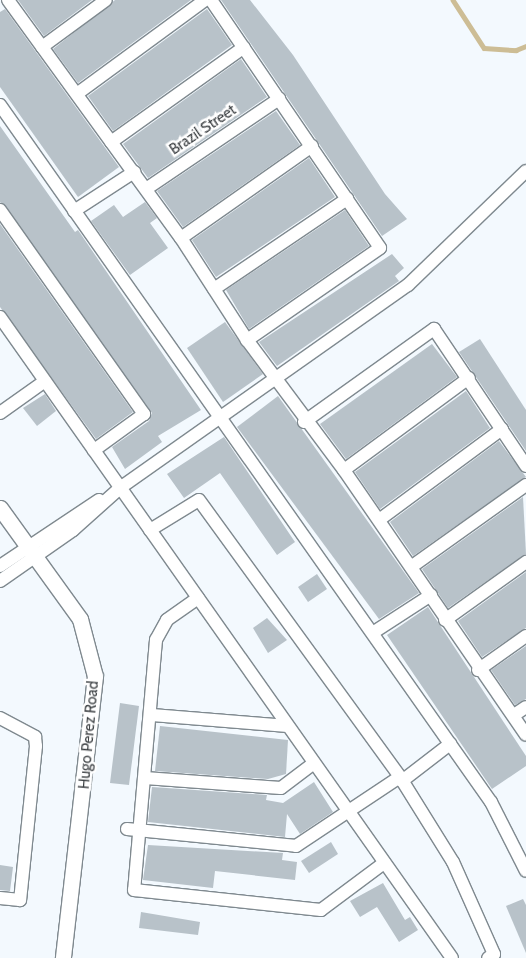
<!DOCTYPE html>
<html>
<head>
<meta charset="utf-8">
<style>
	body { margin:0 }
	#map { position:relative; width:526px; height:958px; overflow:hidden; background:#f3f9fe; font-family:Cabin,sans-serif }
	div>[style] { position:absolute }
	.stream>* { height:4.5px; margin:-2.25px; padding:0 2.25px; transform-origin:2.25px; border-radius:2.25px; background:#cdbd95 }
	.building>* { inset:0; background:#b8c2c9 }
	.roads { filter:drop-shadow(1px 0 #7f898f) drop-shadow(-1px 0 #7f898f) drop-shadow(0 1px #7f898f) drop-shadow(0 -1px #7f898f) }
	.minor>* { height:12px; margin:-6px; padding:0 6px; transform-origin:6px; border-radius:6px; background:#fff }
	.tertiary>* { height:15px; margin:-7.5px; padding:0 7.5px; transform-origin:7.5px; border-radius:7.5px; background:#fff }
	span { translate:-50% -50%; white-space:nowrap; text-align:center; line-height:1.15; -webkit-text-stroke:5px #fff; paint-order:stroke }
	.street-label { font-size:15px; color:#393d40 }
</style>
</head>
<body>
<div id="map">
	<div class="stream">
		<div style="left:453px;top:0;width:57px;rotate:57.1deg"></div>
		<div style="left:484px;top:48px;width:32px;rotate:4deg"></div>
		<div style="left:516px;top:50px;width:11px;rotate:-22deg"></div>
	</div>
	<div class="building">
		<div style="clip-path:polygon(18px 0,92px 0,44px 36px)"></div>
		<div style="clip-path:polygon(115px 0,191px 0,78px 83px,53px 49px)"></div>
		<div style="clip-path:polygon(221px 0,250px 0,293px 55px,385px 194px,407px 219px,382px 236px)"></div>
		<div style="clip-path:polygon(5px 9px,119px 167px,78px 197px,0 87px,0 12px)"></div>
		<div style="clip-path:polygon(207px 9px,232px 45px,113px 131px,88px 96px)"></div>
		<div style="clip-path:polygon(241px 59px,267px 97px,148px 178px,123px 144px)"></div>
		<div style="clip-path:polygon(276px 111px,300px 145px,183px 227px,157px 191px)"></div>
		<div style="clip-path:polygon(0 126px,75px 232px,78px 230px,201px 410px,158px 436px,162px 442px,125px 469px,112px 447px,149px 421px,152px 413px,0 202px)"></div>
		<div style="clip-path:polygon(309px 158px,335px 197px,216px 277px,192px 240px)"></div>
		<div style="clip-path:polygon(145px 202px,157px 218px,150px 223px,168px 248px,130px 275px,91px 221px,114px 205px,123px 217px)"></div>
		<div style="clip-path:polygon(345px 210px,369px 246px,249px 329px,226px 290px)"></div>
		<div style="clip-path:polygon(0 224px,133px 412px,96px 439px,0 307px)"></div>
		<div style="clip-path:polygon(392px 254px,404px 268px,395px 276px,399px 281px,277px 366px,259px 342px)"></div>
		<div style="clip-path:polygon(225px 322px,263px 374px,223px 402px,187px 348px)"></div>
		<div style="clip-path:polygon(480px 339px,526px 410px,526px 451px,459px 352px)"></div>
		<div style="clip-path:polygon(432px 344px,457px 377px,346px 459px,320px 424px)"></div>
		<div style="clip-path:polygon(466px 391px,490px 428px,380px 509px,355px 472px)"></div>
		<div style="clip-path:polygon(45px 394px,56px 411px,37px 426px,23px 408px)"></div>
		<div style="clip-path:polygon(278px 396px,419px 593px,379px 619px,237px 427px)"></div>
		<div style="clip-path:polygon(224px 437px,295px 542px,277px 555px,220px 473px,184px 498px,167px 474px)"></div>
		<div style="clip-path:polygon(499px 441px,526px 477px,413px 556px,390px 522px)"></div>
		<div style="clip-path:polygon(523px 497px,526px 554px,448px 608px,422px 569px)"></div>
		<div style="clip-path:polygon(526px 572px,526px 628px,482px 657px,458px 621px)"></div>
		<div style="clip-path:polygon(317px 574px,327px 589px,308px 602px,298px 587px)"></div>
		<div style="clip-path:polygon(428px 607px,526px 756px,526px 766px,492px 789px,387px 635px)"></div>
		<div style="clip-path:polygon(267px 618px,287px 640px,268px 653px,253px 628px)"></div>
		<div style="clip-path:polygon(526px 646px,526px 699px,515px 705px,491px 670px)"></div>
		<div style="clip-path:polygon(120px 703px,139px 706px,129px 785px,110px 783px)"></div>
		<div style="clip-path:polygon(160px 726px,288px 740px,286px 774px,268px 779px,155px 771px)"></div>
		<div style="clip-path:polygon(314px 782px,333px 812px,300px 834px,287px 814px,285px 837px,148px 822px,152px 787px,267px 795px,266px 800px,283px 803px)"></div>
		<div style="clip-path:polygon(331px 842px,338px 854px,309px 873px,301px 861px)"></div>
		<div style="clip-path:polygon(148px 845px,283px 853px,282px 860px,297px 862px,295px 880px,215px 871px,213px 888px,143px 880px)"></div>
		<div style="clip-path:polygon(0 865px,13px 867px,10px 891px,0 890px)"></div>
		<div style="clip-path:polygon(383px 883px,405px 920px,410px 917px,418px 930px,399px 942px,377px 907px,360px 917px,350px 901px)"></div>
		<div style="clip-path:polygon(523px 899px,526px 905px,526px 953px,506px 906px)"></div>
		<div style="clip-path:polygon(141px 912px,200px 922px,198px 935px,139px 928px)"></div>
	</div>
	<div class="roads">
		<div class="minor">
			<div style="left:8px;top:0;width:294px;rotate:54deg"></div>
			<div style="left:181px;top:238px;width:121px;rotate:57.1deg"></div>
			<div style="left:247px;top:340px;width:162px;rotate:53.3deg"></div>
			<div style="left:344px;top:470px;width:321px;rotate:55.5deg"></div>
			<div style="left:211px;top:0;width:300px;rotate:55.7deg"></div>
			<div style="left:380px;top:248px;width:162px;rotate:145.3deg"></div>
			<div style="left:42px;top:47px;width:79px;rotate:-36.3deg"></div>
			<div style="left:78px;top:93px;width:157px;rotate:-36.2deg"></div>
			<div style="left:0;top:105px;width:853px;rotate:54.84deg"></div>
			<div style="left:491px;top:802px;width:77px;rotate:63.1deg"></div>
			<div style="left:111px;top:142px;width:163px;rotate:-35.5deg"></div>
			<div style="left:146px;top:189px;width:161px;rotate:-34.1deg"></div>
			<div style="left:0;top:210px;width:250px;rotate:54.8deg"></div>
			<div style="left:144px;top:414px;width:62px;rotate:144.2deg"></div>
			<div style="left:74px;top:211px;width:72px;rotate:-33deg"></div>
			<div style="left:181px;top:238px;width:160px;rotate:-35.1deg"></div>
			<div style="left:214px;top:289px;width:161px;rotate:-34.1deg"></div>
			<div style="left:0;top:317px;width:784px;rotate:54.81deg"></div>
			<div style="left:0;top:413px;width:55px;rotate:-35.4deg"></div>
			<div style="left:304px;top:422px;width:160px;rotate:-35.6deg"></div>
			<div style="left:434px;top:329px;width:165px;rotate:56.1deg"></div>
			<div style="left:344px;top:470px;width:155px;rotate:-36.4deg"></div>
			<div style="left:379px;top:520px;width:153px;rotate:-36.5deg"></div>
			<div style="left:150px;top:530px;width:57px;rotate:-31.5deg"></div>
			<div style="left:199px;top:500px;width:342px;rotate:54deg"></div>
			<div style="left:400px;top:777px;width:100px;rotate:58.1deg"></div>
			<div style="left:453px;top:862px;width:101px;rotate:66deg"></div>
			<div style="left:494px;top:954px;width:7px;rotate:146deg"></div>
			<div style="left:0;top:566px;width:119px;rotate:-33.7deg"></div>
			<div style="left:411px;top:567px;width:141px;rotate:-35.5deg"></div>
			<div style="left:0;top:581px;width:89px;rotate:-34.9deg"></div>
			<div style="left:73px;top:530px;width:63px;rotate:-41.8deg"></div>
			<div style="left:120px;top:488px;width:352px;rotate:-35.2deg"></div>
			<div style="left:408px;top:285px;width:164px;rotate:-44deg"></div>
			<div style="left:198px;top:598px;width:38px;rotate:145deg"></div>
			<div style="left:167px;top:620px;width:23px;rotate:119deg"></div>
			<div style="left:156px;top:640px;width:251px;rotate:95deg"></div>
			<div style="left:134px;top:890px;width:188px;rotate:6.1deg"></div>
			<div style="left:321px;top:910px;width:79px;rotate:-36.7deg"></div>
			<div style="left:445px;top:620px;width:100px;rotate:-35.6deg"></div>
			<div style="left:374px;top:632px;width:68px;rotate:-33deg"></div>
			<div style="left:478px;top:670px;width:59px;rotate:-35.3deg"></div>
			<div style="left:152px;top:715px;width:136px;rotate:4.6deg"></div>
			<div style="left:514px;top:715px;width:14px;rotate:-34deg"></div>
			<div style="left:0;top:718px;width:40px;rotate:28deg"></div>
			<div style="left:35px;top:737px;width:9px;rotate:84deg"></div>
			<div style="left:36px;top:746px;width:155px;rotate:95.9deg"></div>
			<div style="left:20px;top:900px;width:20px;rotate:-174deg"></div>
			<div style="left:145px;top:778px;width:136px;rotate:4.2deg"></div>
			<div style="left:281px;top:788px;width:41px;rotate:-37.1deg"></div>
			<div style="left:402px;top:781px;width:61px;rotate:-37.6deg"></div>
			<div style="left:127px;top:829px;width:170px;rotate:5.7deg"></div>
			<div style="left:296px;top:846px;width:125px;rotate:-33.6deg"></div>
		</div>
		<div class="tertiary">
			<div style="left:0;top:508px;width:137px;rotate:54.2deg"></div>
			<div style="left:80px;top:619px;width:59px;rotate:75.3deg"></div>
			<div style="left:95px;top:676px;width:284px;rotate:96.5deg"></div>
		</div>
	</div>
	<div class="street-label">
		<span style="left:203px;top:130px;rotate:-34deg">Brazil Street</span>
		<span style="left:89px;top:735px;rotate:-85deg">Hugo Perez Road</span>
	</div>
</div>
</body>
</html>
